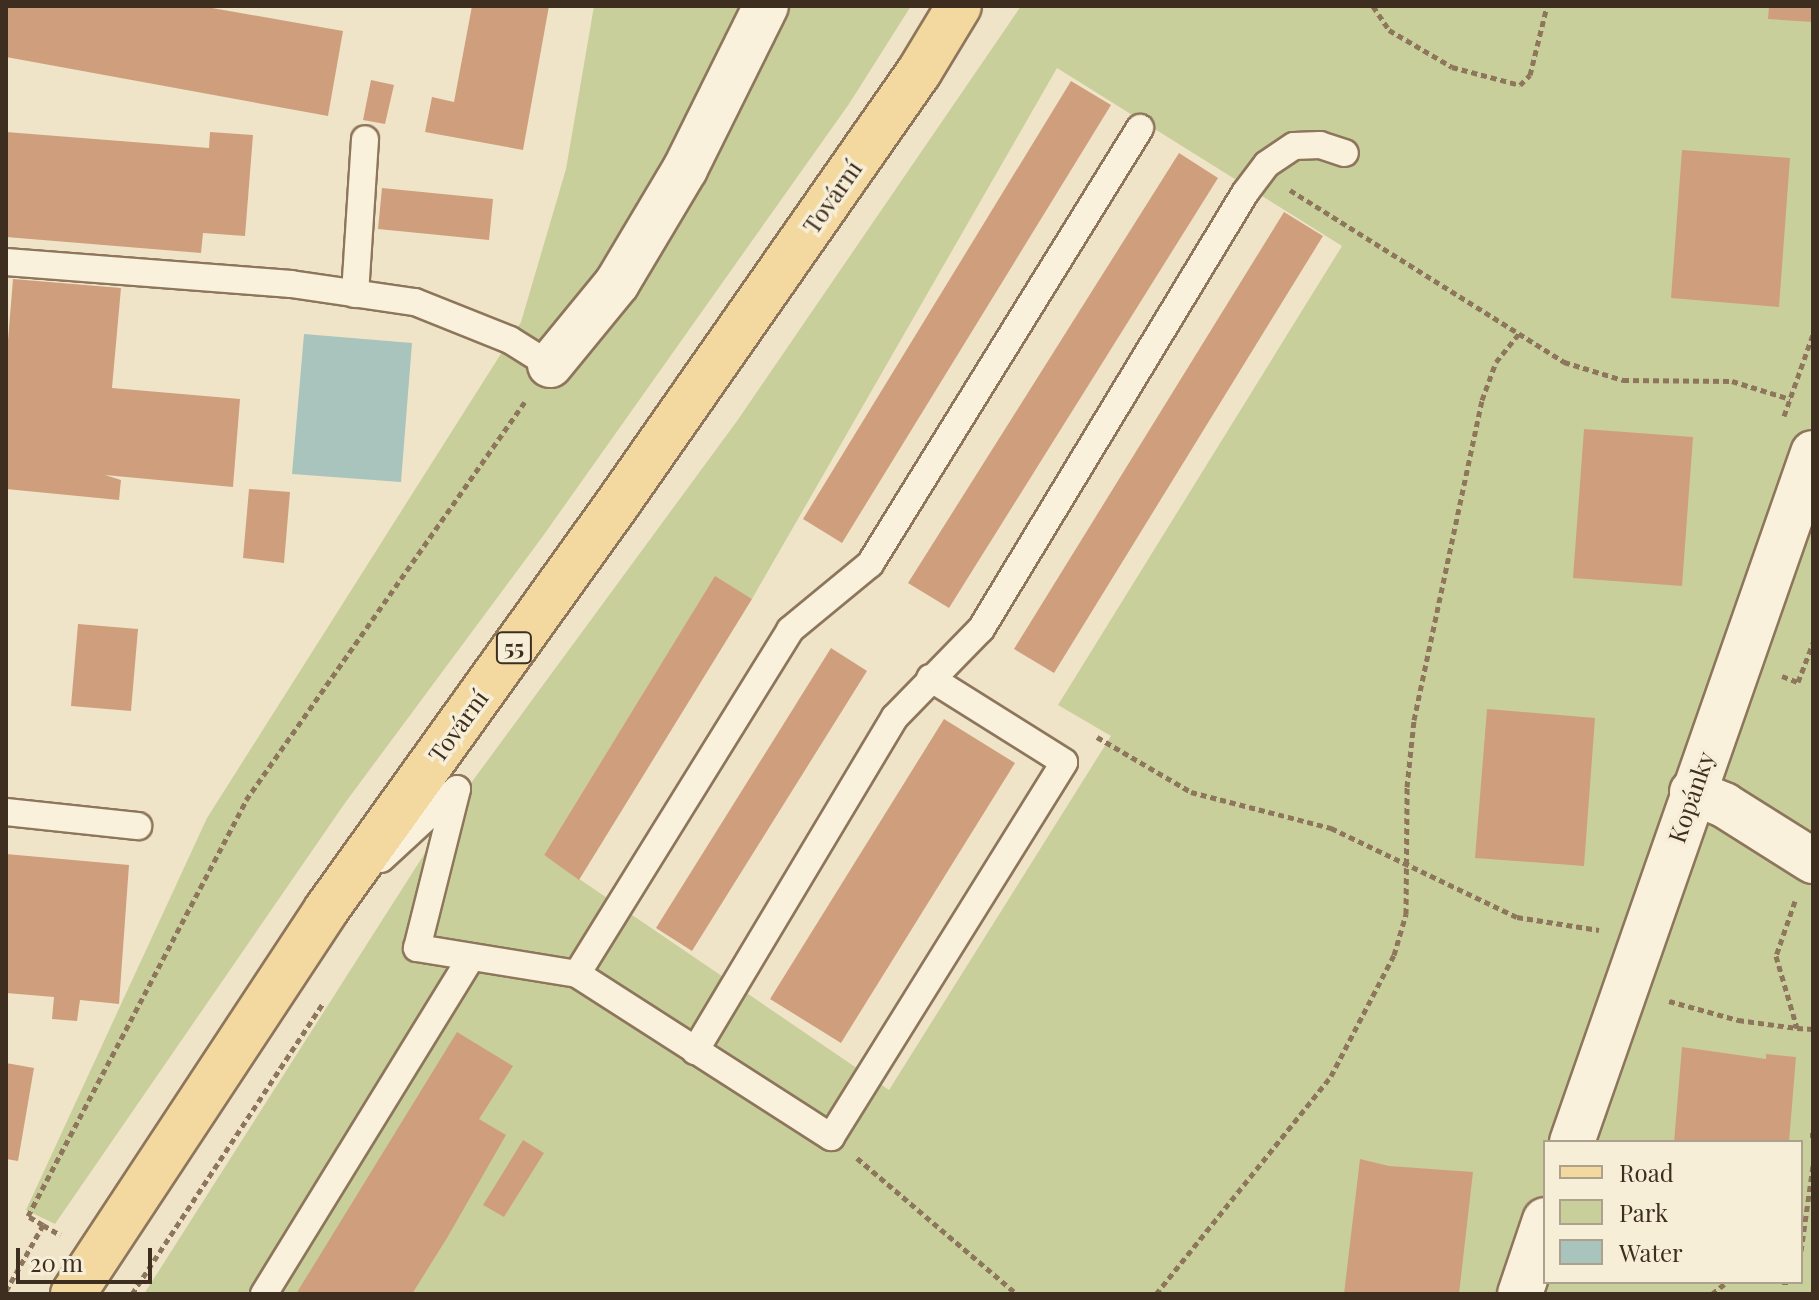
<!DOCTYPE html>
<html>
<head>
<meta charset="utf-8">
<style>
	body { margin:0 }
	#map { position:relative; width:1819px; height:1300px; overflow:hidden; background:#f0e4c8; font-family:"Playfair Display",serif }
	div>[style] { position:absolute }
	.green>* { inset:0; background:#c9cf9b }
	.water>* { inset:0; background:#a9c4bc }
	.building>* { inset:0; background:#cf9f7d }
	.path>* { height:5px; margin-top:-2.5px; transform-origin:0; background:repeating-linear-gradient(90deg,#8d765c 0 6px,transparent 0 10px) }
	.roads { filter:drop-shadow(2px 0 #8d765c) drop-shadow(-2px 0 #8d765c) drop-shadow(0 2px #8d765c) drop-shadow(0 -2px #8d765c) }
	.service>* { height:26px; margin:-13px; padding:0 13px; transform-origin:13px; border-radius:13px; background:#faf1dc }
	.minor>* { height:44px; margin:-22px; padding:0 22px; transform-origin:22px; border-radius:22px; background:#faf1dc }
	.primary>* { height:44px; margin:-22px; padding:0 22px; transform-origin:22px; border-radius:22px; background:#f3d9a0 }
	span { translate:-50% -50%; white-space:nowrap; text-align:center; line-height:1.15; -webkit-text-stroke:7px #f7eed8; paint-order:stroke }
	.shield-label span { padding:2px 6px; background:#f7eed8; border:2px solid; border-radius:6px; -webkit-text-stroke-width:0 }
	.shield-label { font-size:22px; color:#3d2e20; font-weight:700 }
	.street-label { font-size:24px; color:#3d2e20 }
	.frame { position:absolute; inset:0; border:8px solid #3d2e20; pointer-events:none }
	.legend { position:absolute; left:1543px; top:1140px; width:260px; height:144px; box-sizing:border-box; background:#f7eed8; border:2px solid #ada18e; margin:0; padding:10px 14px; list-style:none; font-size:24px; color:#3d2e20 }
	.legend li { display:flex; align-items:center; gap:16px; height:40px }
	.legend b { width:40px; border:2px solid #ada18e }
	.scale { position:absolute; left:16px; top:1248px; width:136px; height:36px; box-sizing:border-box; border:4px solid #3d2e20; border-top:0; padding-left:10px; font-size:24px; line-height:28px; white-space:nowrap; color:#3d2e20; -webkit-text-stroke:6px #f7eed8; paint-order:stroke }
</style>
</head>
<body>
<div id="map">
	<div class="green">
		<div style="clip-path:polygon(594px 6px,911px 6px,849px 104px,543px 536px,345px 803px,55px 1224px,26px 1210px,207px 818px,521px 322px,566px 169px)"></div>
		<div style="clip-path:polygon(evenodd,1021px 6px,1813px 6px,1813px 1294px,144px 1294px,460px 798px,737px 421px,1021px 6px,1057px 68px,1342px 246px,1058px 705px,1111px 736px,889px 1090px,544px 855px,715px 577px,752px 599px,1057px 68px,1021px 6px,1545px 1142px,1801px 1142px,1801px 1282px,1545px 1282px,1545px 1142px)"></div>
	</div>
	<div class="water">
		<div style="clip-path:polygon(304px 334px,412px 343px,401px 482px,292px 474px)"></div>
	</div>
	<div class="building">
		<div style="clip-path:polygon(6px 6px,201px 6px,343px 31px,328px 116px,6px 57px)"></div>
		<div style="clip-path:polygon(472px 6px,549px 6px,523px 150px,425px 132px,432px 97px,454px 102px)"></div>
		<div style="clip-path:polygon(1769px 6px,1813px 6px,1813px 22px,1768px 19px)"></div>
		<div style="clip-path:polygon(371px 80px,394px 85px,385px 124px,363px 120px)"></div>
		<div style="clip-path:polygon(1071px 81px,1111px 105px,842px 543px,803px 519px)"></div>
		<div style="clip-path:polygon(6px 132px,209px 148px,210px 132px,253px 135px,245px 236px,203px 233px,201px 253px,6px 237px)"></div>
		<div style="clip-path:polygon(1682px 150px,1790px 158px,1779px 307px,1671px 298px)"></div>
		<div style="clip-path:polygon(1179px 153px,1218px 178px,949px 608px,908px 583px)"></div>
		<div style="clip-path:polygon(382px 188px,493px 199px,489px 240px,378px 229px)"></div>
		<div style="clip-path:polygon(1284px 212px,1323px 236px,1054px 673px,1014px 649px)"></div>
		<div style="clip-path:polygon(13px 279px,121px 288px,112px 388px,240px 399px,233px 487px,105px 475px,121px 480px,119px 500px,6px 489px,6px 365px)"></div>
		<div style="clip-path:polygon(1584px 429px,1693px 437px,1682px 586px,1573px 578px)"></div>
		<div style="clip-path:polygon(249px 489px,290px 492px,284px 563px,243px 558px)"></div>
		<div style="clip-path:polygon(715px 576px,752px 599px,579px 880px,544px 855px)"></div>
		<div style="clip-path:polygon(78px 624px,138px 629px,131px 711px,71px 706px)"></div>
		<div style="clip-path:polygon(831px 648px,867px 671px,692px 951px,656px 928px)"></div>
		<div style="clip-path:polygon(1487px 709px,1595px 718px,1584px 866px,1475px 858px)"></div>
		<div style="clip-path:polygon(944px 719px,1015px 763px,841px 1043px,770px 999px)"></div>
		<div style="clip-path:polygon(6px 854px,129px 865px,119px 1004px,80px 1000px,77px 1021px,52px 1019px,54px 997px,6px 993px)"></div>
		<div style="clip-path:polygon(457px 1032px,513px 1066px,479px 1119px,506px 1135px,447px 1238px,412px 1294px,296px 1294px)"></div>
		<div style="clip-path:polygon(1682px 1047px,1766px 1059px,1766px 1054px,1796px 1057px,1789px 1142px,1674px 1142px)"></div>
		<div style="clip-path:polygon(6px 1063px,34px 1068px,18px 1161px,6px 1159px)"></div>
		<div style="clip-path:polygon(523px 1140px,544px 1153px,504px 1217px,483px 1205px)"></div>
		<div style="clip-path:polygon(1360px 1159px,1389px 1166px,1473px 1172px,1459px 1294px,1344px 1294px)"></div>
	</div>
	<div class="path">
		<div style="left:1373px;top:6px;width:29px;rotate:56deg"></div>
		<div style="left:1389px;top:30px;width:73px;rotate:30.4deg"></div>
		<div style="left:1452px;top:67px;width:70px;rotate:14.8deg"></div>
		<div style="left:1520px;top:85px;width:14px;rotate:-45deg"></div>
		<div style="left:1530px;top:75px;width:71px;rotate:-76.2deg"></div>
		<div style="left:1290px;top:190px;width:324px;rotate:32.1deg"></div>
		<div style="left:1564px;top:362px;width:62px;rotate:17deg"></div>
		<div style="left:1623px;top:380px;width:109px;rotate:0.5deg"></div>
		<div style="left:1732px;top:381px;width:61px;rotate:17.2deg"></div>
		<div style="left:1784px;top:416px;width:87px;rotate:-70.5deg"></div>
		<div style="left:1782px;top:676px;width:17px;rotate:21deg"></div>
		<div style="left:1798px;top:682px;width:42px;rotate:-69deg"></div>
		<div style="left:1097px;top:737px;width:109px;rotate:30.3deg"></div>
		<div style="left:1191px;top:792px;width:145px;rotate:14.4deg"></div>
		<div style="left:1331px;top:828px;width:206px;rotate:25.6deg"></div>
		<div style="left:1517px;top:917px;width:83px;rotate:9deg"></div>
		<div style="left:1795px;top:901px;width:58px;rotate:109.1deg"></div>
		<div style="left:1776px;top:956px;width:75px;rotate:73.7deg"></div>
		<div style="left:1797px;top:1028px;width:16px;rotate:4deg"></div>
		<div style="left:1669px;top:1001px;width:72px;rotate:15.4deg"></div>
		<div style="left:1738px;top:1020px;width:60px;rotate:7.7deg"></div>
		<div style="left:1810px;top:1135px;width:3px"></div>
		<div style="left:857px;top:1158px;width:210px;rotate:40.4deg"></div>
		<div style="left:43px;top:1225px;width:17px;rotate:-149deg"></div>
		<div style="left:28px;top:1216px;width:470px;rotate:-62.3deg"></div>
		<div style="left:246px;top:800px;width:486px;rotate:-55deg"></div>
		<div style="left:1801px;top:1251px;width:86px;rotate:-82deg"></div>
		<div style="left:1782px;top:1282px;width:9px"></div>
		<div style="left:6px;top:1291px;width:76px;rotate:-60.7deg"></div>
		<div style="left:43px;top:1225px;width:20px;rotate:30deg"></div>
		<div style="left:132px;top:1294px;width:348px;rotate:-56.7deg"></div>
		<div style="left:1156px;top:1294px;width:280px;rotate:-51.2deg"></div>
		<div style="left:1331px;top:1076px;width:136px;rotate:-62.5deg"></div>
		<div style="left:1394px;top:955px;width:43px;rotate:-73.7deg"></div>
		<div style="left:1406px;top:914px;width:127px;rotate:-89.5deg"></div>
		<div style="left:1407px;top:787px;width:67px;rotate:-84deg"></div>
		<div style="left:1414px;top:720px;width:327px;rotate:-78deg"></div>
		<div style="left:1482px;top:400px;width:40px;rotate:-69.8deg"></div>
		<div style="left:1496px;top:362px;width:36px;rotate:-51deg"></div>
		<div style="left:1712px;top:1294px;width:19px;rotate:-39deg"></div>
	</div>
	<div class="roads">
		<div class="service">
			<div style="left:6px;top:262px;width:286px;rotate:4.4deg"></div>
			<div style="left:291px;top:284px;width:125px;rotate:8.3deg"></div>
			<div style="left:415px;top:302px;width:102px;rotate:21.8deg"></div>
			<div style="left:510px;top:340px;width:47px;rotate:32deg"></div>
			<div style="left:355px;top:294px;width:155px;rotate:-86.3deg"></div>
			<div style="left:6px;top:812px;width:133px;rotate:6.1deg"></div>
			<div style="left:381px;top:859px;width:103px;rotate:-42.6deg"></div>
			<div style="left:457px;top:789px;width:164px;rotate:104.1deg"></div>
			<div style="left:417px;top:948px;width:162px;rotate:9.2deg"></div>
			<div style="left:577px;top:974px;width:302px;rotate:32.7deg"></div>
			<div style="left:831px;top:1137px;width:441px;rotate:-58.1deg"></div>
			<div style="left:1064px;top:762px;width:158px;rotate:-147.9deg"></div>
			<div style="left:577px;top:974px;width:405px;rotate:-58.2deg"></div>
			<div style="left:790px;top:630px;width:104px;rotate:-39.5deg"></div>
			<div style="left:870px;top:564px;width:513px;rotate:-58.23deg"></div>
			<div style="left:695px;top:1051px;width:389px;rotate:-59.1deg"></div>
			<div style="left:895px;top:717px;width:123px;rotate:-45.7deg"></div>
			<div style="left:981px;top:629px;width:510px;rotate:-58.8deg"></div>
			<div style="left:1245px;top:193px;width:36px;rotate:-53deg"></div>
			<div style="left:1267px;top:164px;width:32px;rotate:-34deg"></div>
			<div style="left:1294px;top:146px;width:26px;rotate:-2deg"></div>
			<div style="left:1320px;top:145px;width:26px;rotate:18deg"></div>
			<div style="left:264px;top:1294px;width:395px;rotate:-58.4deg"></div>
		</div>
		<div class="minor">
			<div style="left:550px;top:365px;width:106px;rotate:-50.7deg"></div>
			<div style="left:617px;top:283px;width:133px;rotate:-59.2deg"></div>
			<div style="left:685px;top:169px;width:182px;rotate:-63.6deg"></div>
			<div style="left:1692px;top:792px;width:35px;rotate:22deg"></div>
			<div style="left:1724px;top:805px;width:105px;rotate:32.2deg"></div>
			<div style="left:1572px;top:1142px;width:730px;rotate:-70.72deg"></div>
			<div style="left:1520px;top:1294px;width:78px;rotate:-71.3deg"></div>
		</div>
		<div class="primary">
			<div style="left:73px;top:1294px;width:460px;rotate:-56.6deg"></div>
			<div style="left:326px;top:910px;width:501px;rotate:-54.34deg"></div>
			<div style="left:618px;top:503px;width:526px;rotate:-55.07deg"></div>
			<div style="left:919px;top:72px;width:77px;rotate:-58.8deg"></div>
		</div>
	</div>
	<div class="shield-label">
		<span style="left:514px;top:648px">55</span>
	</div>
	<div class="street-label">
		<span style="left:832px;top:197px;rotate:-55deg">Tovární</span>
		<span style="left:458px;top:726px;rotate:-54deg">Tovární</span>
		<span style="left:1691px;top:797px;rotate:-71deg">Kopánky</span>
	</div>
	<div class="frame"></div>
	<ul class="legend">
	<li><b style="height:10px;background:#f3d9a0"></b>Road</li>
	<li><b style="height:22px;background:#c9cf9b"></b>Park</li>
	<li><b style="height:22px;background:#a9c4bc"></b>Water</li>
	</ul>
	<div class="scale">20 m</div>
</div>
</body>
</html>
